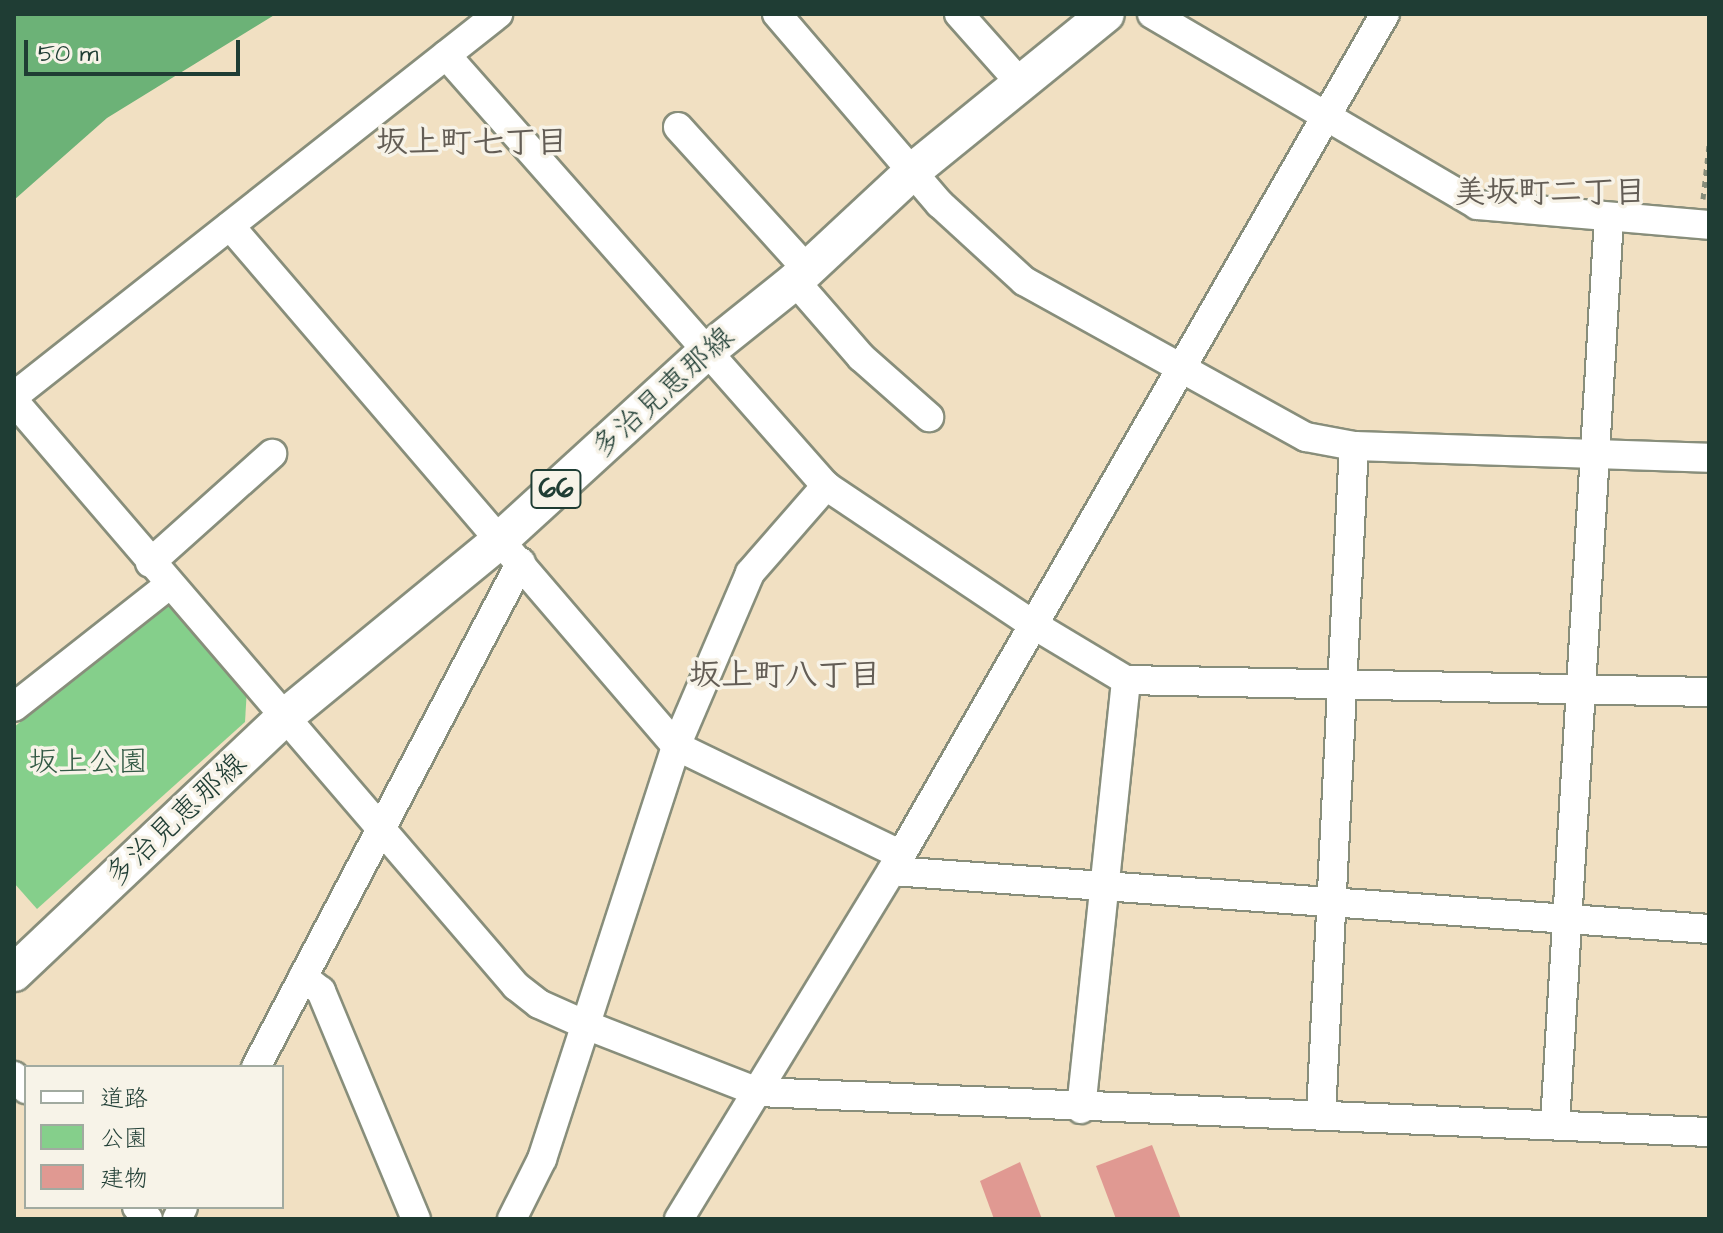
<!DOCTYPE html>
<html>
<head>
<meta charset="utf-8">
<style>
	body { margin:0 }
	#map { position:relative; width:1723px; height:1233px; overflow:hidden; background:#f1e0c2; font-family:"Architects Daughter","Klee One",sans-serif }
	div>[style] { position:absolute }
	.green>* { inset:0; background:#85cf8b }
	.forest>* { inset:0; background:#6cb277 }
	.building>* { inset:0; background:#e09992 }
	.path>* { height:5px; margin-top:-2.5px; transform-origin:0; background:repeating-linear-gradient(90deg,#888e7b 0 6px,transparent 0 12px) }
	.roads { filter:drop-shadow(2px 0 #888e7b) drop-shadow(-2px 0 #888e7b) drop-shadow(0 2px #888e7b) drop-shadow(0 -2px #888e7b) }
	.minor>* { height:28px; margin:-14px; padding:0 14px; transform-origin:14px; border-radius:14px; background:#fff }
	.major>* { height:36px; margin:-18px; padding:0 18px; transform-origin:18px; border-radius:18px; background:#fff }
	span { translate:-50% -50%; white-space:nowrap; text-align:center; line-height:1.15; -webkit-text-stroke:7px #f7f3e8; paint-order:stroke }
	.shield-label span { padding:2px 6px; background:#f7f3e8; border:2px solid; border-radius:6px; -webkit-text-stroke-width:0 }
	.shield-label { font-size:28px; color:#1f3d34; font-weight:700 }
	.street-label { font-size:30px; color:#1f3d34 }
	.park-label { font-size:30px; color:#335a45 }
	.neighbourhood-label { font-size:32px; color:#635d55; font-weight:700 }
	.frame { position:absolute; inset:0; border:16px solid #1f3d34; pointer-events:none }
	.legend { position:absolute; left:24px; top:1065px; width:260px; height:144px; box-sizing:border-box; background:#f7f3e8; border:2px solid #a1aaa0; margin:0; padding:10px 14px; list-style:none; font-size:24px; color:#1f3d34 }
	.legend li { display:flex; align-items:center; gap:16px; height:40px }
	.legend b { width:40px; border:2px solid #a1aaa0 }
	.scale { position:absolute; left:24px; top:40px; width:216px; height:36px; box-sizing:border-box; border:4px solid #1f3d34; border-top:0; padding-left:10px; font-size:24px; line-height:28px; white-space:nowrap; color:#1f3d34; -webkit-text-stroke:6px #f7f3e8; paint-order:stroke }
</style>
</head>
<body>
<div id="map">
	<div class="green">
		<div style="clip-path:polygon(169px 605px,247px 688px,245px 722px,37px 909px,14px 883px,14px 727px)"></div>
	</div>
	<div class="forest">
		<div style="clip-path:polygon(14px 14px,276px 14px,107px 118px,14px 200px)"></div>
	</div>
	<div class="building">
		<div style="clip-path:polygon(1152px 1145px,1181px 1219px,1116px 1219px,1096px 1166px)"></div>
		<div style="clip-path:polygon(1020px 1162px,1042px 1219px,994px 1219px,980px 1181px)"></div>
	</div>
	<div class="path">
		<div style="left:1703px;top:199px;width:54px;rotate:-83.7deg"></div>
	</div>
	<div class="roads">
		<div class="minor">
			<div style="left:777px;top:14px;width:250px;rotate:49.4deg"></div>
			<div style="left:940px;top:204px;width:114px;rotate:42.5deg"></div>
			<div style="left:1024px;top:281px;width:322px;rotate:29deg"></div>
			<div style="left:1306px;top:437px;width:49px;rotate:10.6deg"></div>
			<div style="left:1354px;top:446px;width:355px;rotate:1.9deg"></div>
			<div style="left:959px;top:14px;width:95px;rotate:48.4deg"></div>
			<div style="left:1152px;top:14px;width:377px;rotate:30.4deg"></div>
			<div style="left:1477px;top:205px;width:233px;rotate:4.9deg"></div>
			<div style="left:446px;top:55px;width:575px;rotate:48.6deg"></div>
			<div style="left:826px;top:486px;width:250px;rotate:33.8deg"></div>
			<div style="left:1034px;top:625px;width:107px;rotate:30.9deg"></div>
			<div style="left:1126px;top:680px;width:583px;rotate:1.18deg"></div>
			<div style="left:678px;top:127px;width:190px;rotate:47.8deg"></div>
			<div style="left:230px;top:226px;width:685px;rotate:49.38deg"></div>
			<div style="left:676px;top:746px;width:250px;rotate:25.8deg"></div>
			<div style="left:795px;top:281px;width:101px;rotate:49deg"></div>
			<div style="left:861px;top:357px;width:91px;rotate:41.4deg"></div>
			<div style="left:14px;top:396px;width:617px;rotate:-38.28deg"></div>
			<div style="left:14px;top:401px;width:771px;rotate:49.37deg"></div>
			<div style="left:516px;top:986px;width:29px;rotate:38deg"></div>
			<div style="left:539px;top:1004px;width:51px;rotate:24.1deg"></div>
			<div style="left:586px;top:1025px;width:185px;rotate:21.3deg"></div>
			<div style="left:758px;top:1092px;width:952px;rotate:2.41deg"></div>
			<div style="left:150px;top:563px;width:164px;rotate:-41.8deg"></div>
			<div style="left:14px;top:707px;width:196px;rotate:-38.2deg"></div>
			<div style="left:892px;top:871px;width:819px;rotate:4.06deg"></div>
			<div style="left:303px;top:977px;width:23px;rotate:38deg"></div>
			<div style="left:321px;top:991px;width:247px;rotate:67.4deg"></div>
			<div style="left:256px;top:1067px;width:570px;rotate:-62.31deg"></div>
			<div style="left:14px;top:1076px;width:18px;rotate:47deg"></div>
			<div style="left:1081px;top:1109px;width:431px;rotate:-84deg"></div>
			<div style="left:1321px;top:1115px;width:670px;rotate:-87.18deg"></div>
			<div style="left:1555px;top:1124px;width:908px;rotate:-86.59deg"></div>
			<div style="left:137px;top:1207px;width:16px;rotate:47deg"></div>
			<div style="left:177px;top:1219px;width:13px;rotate:-63deg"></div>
			<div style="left:512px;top:1219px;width:67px;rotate:-63.4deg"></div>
			<div style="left:542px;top:1159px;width:434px;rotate:-72deg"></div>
			<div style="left:676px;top:746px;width:188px;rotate:-66.8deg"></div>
			<div style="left:750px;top:573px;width:116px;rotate:-48.9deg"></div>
			<div style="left:679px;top:1219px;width:426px;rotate:-58.6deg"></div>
			<div style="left:901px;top:855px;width:970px;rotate:-60.08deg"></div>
		</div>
		<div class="major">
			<div style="left:14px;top:973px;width:374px;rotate:-43.4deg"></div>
			<div style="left:286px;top:716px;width:277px;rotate:-39.4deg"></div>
			<div style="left:500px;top:540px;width:277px;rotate:-42.4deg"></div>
			<div style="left:705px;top:353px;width:115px;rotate:-38.7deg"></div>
			<div style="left:795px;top:281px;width:163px;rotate:-43deg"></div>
			<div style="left:914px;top:170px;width:247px;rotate:-39.1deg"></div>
		</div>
	</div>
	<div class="shield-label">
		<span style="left:556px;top:489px">66</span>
	</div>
	<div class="street-label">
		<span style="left:663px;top:393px;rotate:-42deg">多治見恵那線</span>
		<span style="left:176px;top:820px;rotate:-43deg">多治見恵那線</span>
	</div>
	<div class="park-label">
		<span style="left:88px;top:762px">坂上公園</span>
	</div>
	<div class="neighbourhood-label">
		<span style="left:472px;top:143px">坂上町七丁目</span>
		<span style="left:1550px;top:193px">美坂町二丁目</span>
		<span style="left:785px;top:676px">坂上町八丁目</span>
	</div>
	<div class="frame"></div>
	<ul class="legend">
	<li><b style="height:10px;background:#fff"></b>道路</li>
	<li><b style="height:22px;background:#85cf8b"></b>公園</li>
	<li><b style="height:22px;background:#e09992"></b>建物</li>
	</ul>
	<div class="scale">50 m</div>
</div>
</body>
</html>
